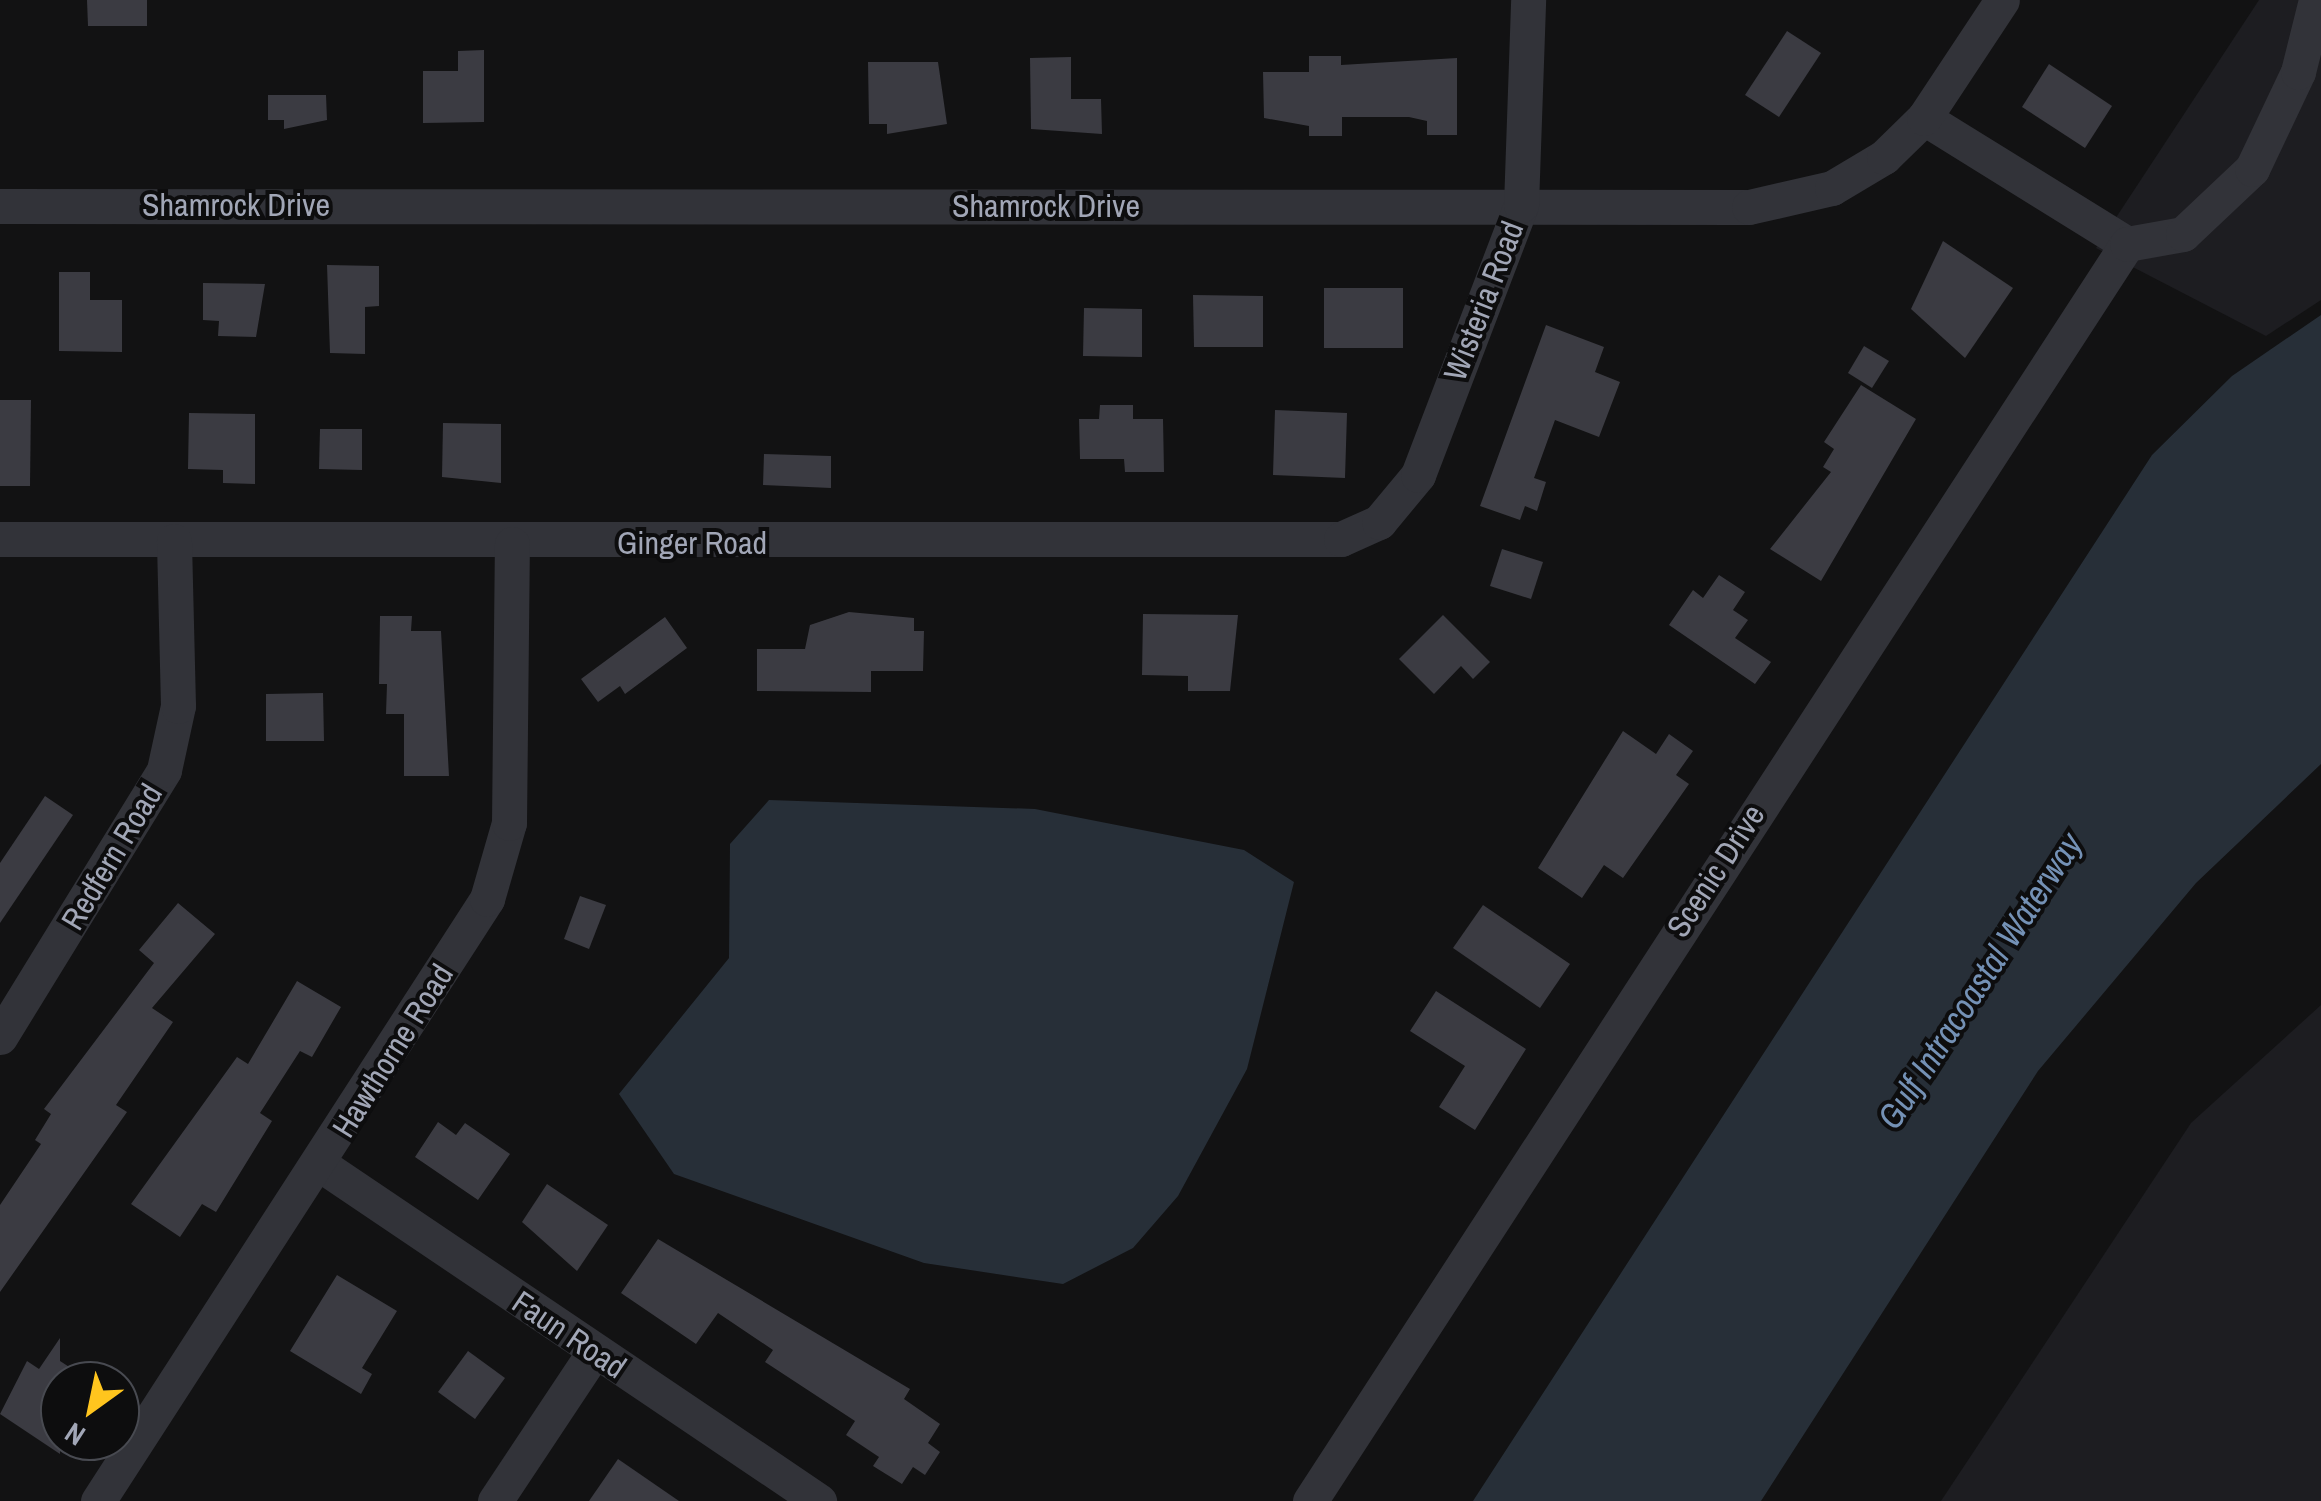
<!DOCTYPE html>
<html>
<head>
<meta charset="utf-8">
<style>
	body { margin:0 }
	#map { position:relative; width:2321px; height:1501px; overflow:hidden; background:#121213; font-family:"Archivo Narrow",sans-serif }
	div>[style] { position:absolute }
	.built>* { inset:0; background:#1d1d21 }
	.water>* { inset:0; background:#272f38 }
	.building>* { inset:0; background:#3b3b42 }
	.minor>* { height:35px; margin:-17.5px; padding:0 17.5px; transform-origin:17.5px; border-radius:17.5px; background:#323339 }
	span { translate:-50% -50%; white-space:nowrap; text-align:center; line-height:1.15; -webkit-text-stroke:8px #0d0d0e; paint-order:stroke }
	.street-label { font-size:32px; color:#a1a6b6 }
	.water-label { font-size:35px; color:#7491b5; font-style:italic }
	.north { position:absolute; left:40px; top:1361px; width:100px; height:100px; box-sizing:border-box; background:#0d0d0e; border:2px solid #484a51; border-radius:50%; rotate:213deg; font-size:28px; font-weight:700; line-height:40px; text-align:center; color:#a1a6b6 }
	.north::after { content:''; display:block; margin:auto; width:35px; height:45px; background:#ffc51e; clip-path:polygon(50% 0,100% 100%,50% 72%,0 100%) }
</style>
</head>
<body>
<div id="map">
	<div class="built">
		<div style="clip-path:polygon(2259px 0,2321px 0,2321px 300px,2266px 336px,2096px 248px)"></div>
		<div style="clip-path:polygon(2321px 1005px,2321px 1501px,1941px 1501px,2191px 1123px)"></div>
	</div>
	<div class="water">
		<div style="clip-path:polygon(2321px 315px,2321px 764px,2196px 883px,2038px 1071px,1761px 1501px,1473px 1501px,2152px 455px,2232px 376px)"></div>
		<div style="clip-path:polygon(769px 800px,1035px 809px,1244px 850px,1294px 882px,1247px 1069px,1178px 1196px,1133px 1248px,1063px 1284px,924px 1263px,674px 1174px,619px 1094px,729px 958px,730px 844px)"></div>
	</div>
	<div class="building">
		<div style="clip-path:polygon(87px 0,147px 0,147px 26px,88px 26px)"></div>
		<div style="clip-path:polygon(1787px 31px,1821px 53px,1779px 117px,1745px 95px)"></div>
		<div style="clip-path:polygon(484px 50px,484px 122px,423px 123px,423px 71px,458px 71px,458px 51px)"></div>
		<div style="clip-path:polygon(1309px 56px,1341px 56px,1341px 65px,1457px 58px,1457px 135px,1427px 135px,1427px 121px,1409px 117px,1342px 117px,1342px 136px,1309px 136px,1309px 126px,1264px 118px,1263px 72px,1309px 72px)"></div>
		<div style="clip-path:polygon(1071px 57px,1071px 99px,1101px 99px,1102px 134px,1031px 129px,1030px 58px)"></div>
		<div style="clip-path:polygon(868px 62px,938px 62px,947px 124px,887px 134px,887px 124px,869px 124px)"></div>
		<div style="clip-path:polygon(2049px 64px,2112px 106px,2085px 148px,2022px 107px)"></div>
		<div style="clip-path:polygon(268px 95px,326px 95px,327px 120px,284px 129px,284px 120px,268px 120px)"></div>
		<div style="clip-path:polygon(1943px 241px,2013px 288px,1965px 358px,1911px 309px)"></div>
		<div style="clip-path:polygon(327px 265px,379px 266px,379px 306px,365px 307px,365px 354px,330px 353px)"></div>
		<div style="clip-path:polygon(59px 272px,90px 272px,90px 300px,122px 300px,122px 352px,59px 351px)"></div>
		<div style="clip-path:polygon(203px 283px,265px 284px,256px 337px,218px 336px,219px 321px,203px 320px)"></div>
		<div style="clip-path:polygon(1324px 288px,1403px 288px,1403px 348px,1324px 348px)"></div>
		<div style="clip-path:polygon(1193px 295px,1263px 296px,1263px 347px,1194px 347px)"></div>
		<div style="clip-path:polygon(1084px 308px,1142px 309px,1142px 357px,1083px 356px)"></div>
		<div style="clip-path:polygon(1546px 325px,1604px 347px,1595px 372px,1620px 382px,1599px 437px,1555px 420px,1534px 478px,1546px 482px,1537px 511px,1525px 506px,1520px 520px,1480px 506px)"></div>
		<div style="clip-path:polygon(1864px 346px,1889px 361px,1872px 388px,1848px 373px)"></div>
		<div style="clip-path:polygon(1861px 385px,1916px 419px,1821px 581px,1770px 549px,1831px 472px,1823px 467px,1834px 449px,1824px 442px)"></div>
		<div style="clip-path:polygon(0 400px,31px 400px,30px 486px,0 486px)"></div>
		<div style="clip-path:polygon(1100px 405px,1133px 405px,1133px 419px,1163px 419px,1164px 472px,1125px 472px,1124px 459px,1080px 459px,1079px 419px,1099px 419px)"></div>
		<div style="clip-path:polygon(1275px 410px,1347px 413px,1345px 478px,1273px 475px)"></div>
		<div style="clip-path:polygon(189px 413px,255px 414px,255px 484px,223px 483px,223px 470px,188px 469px)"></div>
		<div style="clip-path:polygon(443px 423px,501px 424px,501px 483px,442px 477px)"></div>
		<div style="clip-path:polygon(320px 429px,362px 429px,362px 470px,319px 469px)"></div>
		<div style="clip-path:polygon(764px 454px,831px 456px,831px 488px,763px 485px)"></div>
		<div style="clip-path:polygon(1502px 549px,1543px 562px,1531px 599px,1490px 586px)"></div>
		<div style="clip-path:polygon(1719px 575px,1745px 592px,1733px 610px,1748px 620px,1735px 638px,1771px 662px,1755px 684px,1669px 625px,1693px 590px,1703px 598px)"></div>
		<div style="clip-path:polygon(849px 612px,914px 618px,914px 631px,924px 631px,923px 671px,871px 671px,871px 692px,757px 691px,757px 649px,805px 649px,810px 625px)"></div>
		<div style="clip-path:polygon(1143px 614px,1238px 615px,1230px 691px,1188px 691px,1188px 676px,1142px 675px)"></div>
		<div style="clip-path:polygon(1443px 615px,1490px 662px,1473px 679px,1461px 666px,1434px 694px,1399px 659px)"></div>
		<div style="clip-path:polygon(380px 616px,412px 616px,411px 631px,441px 631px,449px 776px,404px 776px,404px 714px,386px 714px,387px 684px,379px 684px)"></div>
		<div style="clip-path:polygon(665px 617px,687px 648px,625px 694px,620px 686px,598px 702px,581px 679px)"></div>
		<div style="clip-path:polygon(323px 693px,324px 741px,266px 741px,266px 694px)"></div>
		<div style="clip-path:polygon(1623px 731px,1656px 754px,1669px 734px,1693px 751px,1676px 775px,1689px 784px,1623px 878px,1604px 865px,1582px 898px,1538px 868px)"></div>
		<div style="clip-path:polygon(45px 796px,73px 815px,0 923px,0 863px)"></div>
		<div style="clip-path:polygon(580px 896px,606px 905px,589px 949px,564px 939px)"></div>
		<div style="clip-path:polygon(178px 903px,215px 934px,152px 1008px,173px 1022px,116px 1105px,127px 1112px,0 1292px,0 1205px,41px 1144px,35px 1140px,51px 1114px,44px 1109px,154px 963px,139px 950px)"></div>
		<div style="clip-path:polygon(1483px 905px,1570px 964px,1540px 1008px,1453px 948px)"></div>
		<div style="clip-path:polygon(297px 981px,341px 1007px,312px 1057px,300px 1051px,260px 1113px,272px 1121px,216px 1212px,202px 1204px,180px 1237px,131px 1204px,237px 1057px,248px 1064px)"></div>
		<div style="clip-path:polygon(1436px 991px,1526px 1049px,1475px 1130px,1439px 1107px,1465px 1066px,1410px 1031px)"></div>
		<div style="clip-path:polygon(438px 1122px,456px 1135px,465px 1123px,510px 1154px,478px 1200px,415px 1157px)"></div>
		<div style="clip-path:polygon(547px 1184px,608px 1225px,577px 1271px,522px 1222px)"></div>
		<div style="clip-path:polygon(658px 1239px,910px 1389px,904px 1399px,940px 1424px,928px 1443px,940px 1452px,925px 1475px,913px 1467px,902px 1484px,873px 1466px,879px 1457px,846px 1435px,855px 1421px,765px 1362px,773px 1350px,718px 1313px,696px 1344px,621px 1293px)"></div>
		<div style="clip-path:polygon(337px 1275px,397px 1311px,362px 1368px,372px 1374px,361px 1394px,290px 1351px)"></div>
		<div style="clip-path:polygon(60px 1338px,60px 1361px,91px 1381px,60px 1381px,60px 1454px,0 1414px,27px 1361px,39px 1369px)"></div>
		<div style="clip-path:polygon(468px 1351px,505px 1378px,475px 1419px,438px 1392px)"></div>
		<div style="clip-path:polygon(618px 1459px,679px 1501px,589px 1501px)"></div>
	</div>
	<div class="minor">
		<div style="left:1924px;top:118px;width:239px;rotate:31.8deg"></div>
		<div style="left:0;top:206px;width:1749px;rotate:0.03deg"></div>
		<div style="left:1749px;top:207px;width:85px;rotate:-12.9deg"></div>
		<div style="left:1832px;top:188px;width:61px;rotate:-30.8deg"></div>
		<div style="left:1884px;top:157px;width:56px;rotate:-44.3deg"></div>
		<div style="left:1924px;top:118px;width:141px;rotate:-56.5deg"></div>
		<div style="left:0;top:539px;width:1341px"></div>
		<div style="left:1341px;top:539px;width:42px;rotate:-24.1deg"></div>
		<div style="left:1379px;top:522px;width:61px;rotate:-50.3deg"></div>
		<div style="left:1418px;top:475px;width:289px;rotate:-69.1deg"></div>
		<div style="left:1521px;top:205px;width:205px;rotate:-88deg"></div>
		<div style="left:0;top:1037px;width:313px;rotate:-58.4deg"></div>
		<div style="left:164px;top:770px;width:66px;rotate:-77.7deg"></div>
		<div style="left:178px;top:706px;width:165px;rotate:-91.4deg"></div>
		<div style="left:321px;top:1165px;width:601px;rotate:34.01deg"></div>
		<div style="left:98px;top:1501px;width:717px;rotate:-57.13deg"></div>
		<div style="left:487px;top:899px;width:79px;rotate:-73.9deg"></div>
		<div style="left:509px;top:823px;width:279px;rotate:-89.4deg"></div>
		<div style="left:495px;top:1501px;width:179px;rotate:-56.4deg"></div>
		<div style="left:1310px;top:1501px;width:1499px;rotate:-56.98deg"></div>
		<div style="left:2127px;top:244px;width:57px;rotate:-10.1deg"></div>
		<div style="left:2183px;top:234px;width:95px;rotate:-43.3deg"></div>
		<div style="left:2252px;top:169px;width:107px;rotate:-64.6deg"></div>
		<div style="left:2298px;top:72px;width:74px;rotate:-76deg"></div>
	</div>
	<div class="street-label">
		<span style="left:236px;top:205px">Shamrock Drive</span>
		<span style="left:1046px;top:206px">Shamrock Drive</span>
		<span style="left:1484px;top:301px;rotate:-69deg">Wisteria Road</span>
		<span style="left:692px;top:543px">Ginger Road</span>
		<span style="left:112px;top:857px;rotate:-59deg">Redfern Road</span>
		<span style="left:1716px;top:871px;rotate:-57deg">Scenic Drive</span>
		<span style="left:393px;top:1051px;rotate:-58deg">Hawthorne Road</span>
		<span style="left:569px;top:1335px;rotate:34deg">Faun Road</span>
	</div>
	<div class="water-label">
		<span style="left:1980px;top:981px;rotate:-57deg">Gulf Intracoastal Waterway</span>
	</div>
	<div class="north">N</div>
</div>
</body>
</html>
